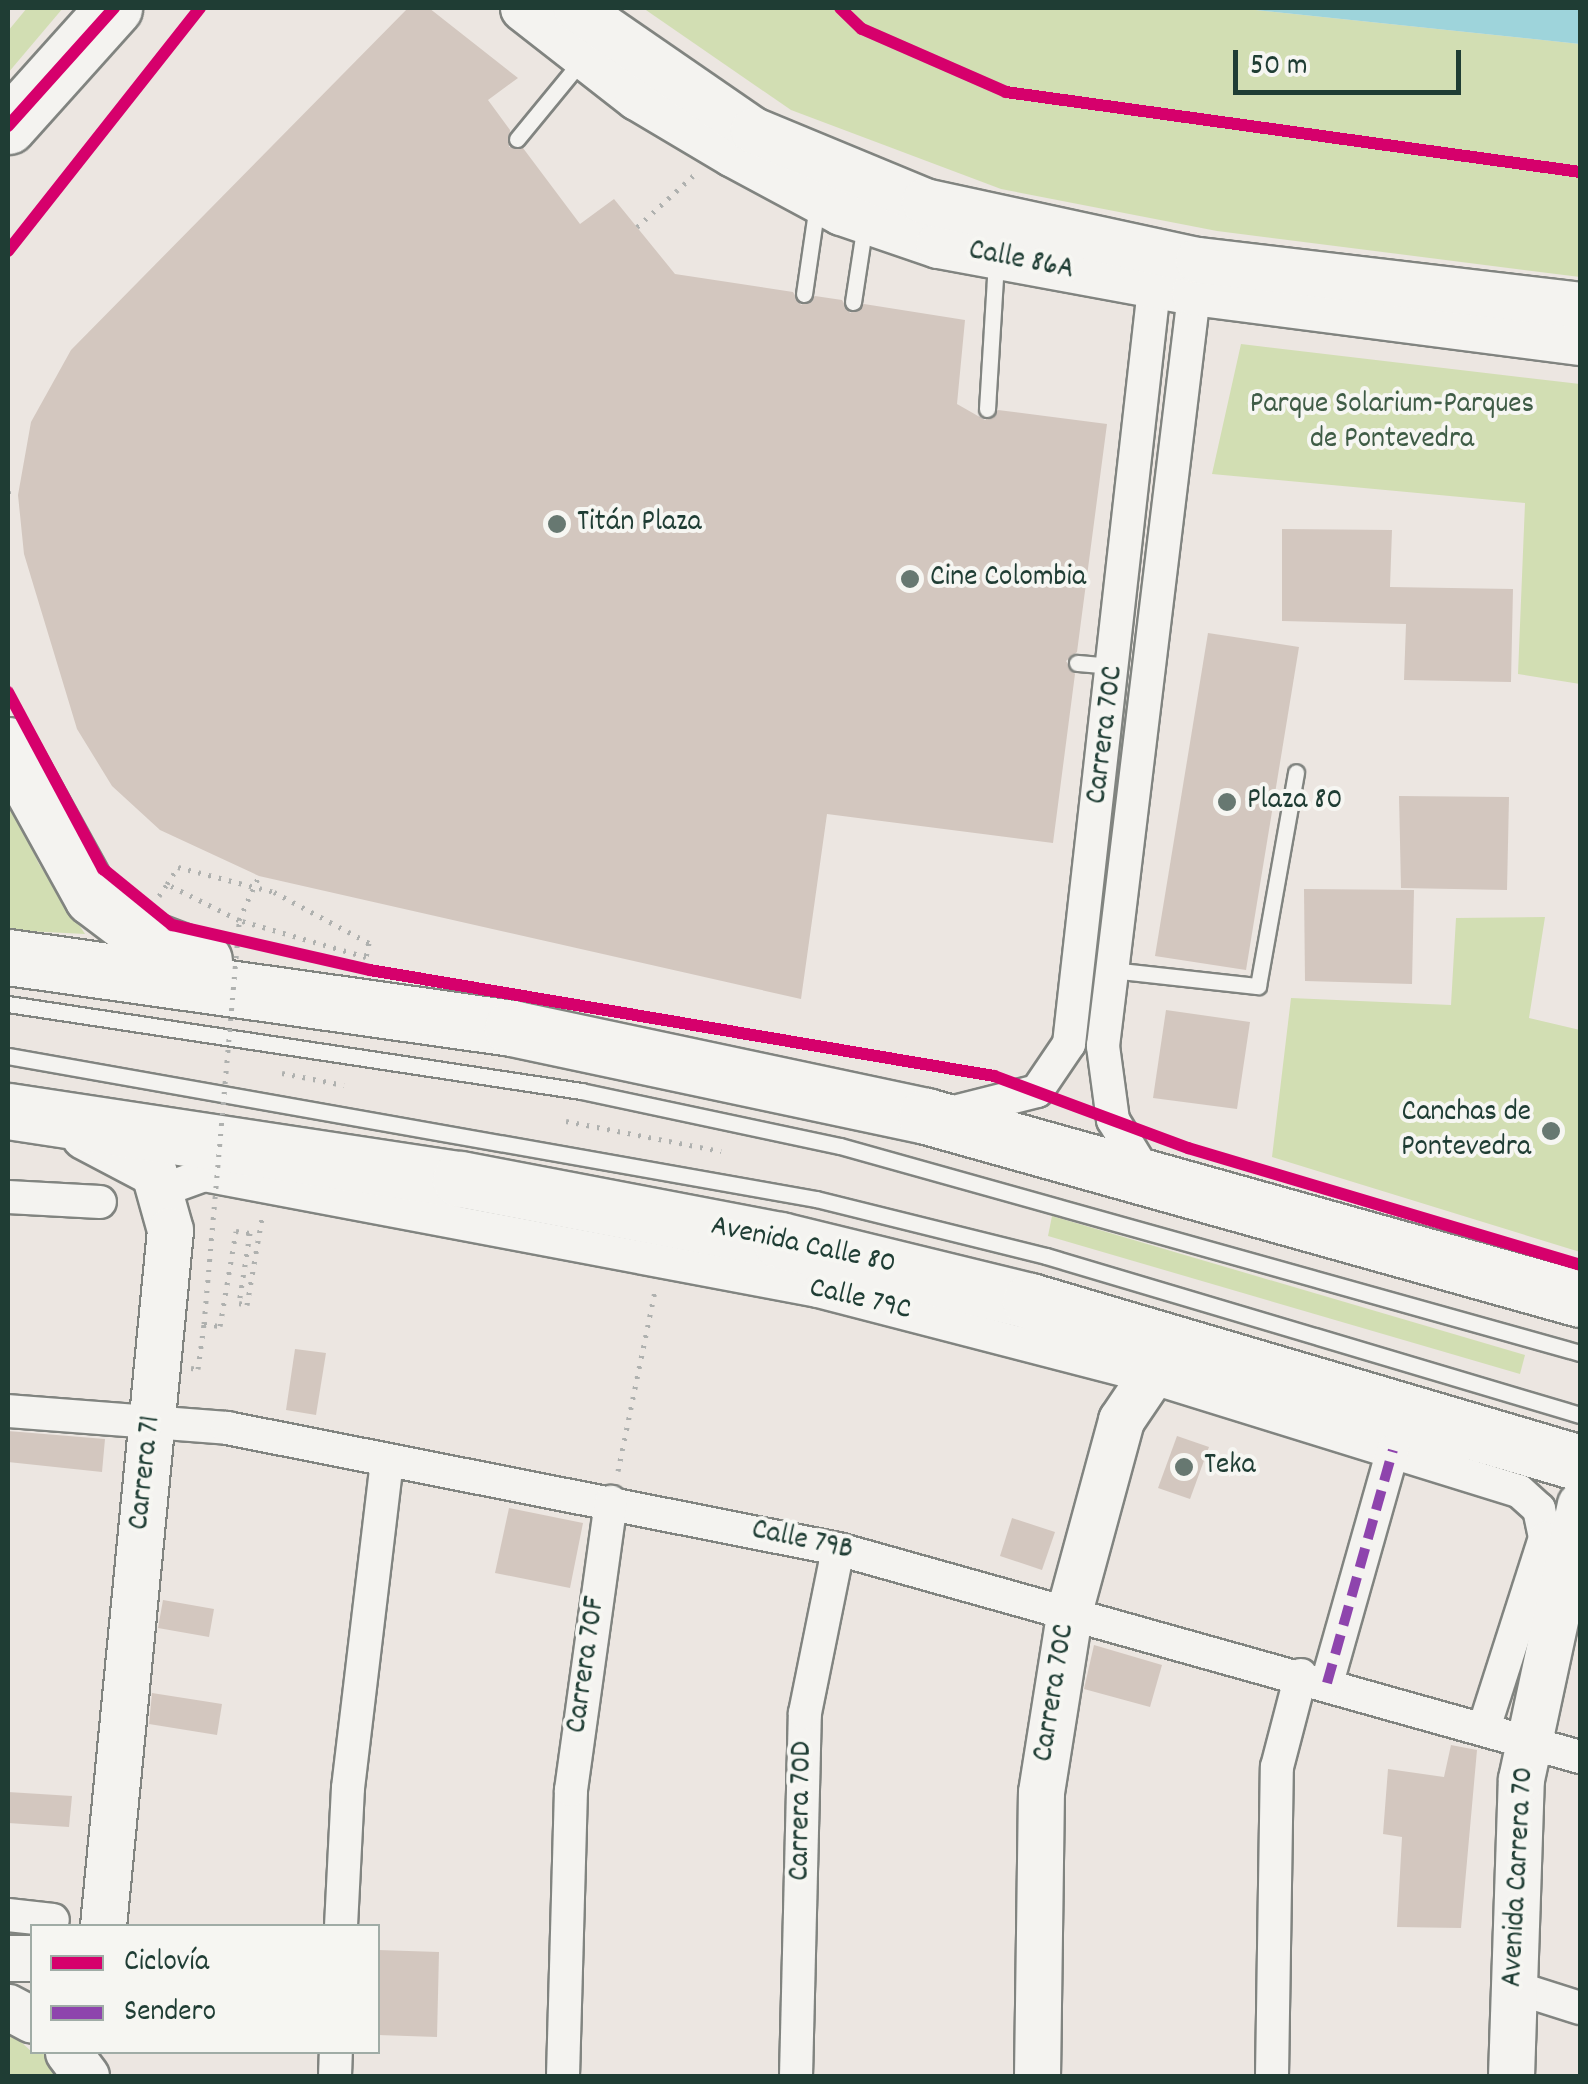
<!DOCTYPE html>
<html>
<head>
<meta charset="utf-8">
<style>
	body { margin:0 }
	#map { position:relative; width:1588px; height:2084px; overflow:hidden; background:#ece6e1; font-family:Dekko,sans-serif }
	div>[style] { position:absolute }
	.green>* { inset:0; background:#d2deb3 }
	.water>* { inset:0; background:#9ed4db }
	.building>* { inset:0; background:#d3c7bf }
	.path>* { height:5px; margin-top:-2.5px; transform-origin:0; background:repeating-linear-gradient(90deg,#afb1af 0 2.5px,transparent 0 10.5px) }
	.roads { filter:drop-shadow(2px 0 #818480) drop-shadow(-2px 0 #818480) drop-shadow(0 2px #818480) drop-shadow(0 -2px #818480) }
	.lane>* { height:15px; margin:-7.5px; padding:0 7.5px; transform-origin:7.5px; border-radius:7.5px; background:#f4f3f0 }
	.street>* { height:32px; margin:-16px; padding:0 16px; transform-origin:16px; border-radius:16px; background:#f4f3f0 }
	.secondary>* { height:45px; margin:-22.5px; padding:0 22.5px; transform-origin:22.5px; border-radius:22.5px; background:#f4f3f0 }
	.highway>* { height:55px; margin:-27.5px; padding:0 27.5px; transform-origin:27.5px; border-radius:27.5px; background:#f4f3f0 }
	.path-bridge>* { height:5px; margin-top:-2.5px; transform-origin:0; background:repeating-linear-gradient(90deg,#afb1af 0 2.5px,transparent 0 10.5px) }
	.quiet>* { height:10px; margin-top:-5px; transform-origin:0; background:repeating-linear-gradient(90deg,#8e44ad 0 20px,transparent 0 30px) }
	.cycleway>* { height:12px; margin:-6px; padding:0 6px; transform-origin:6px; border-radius:6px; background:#d6006c }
	.dots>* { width:28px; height:28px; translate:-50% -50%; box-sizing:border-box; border:5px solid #f6f6f2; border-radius:50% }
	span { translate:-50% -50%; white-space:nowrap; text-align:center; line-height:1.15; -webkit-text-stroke:8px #f6f6f2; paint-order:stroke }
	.street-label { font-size:30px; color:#1f3d34 }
	.park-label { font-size:30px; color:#3f5c46 }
	.poi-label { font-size:30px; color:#1f3d34 }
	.left { translate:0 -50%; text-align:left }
	.right { translate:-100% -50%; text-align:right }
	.frame { position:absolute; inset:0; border:10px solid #1f3d34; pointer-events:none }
	.legend { position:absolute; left:30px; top:1924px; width:350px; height:130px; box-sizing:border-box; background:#f6f6f2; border:2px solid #a0aca6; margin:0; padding:12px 18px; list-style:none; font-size:30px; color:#1f3d34 }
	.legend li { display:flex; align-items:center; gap:20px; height:50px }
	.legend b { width:50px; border:2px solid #a0aca6 }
	.scale { position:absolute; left:1233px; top:50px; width:228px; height:45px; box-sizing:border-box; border:5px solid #1f3d34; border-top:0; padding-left:12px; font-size:30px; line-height:35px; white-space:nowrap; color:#1f3d34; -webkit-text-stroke:8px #f6f6f2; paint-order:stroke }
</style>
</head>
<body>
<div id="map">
	<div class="green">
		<div style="clip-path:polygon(27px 8px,63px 8px,8px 73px,8px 31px)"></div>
		<div style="clip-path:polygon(643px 8px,1237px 8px,1580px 44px,1580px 277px,1217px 231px,1001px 189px,791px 110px)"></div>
		<div style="clip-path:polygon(1241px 344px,1580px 384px,1580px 684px,1518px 674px,1525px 503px,1212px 474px)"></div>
		<div style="clip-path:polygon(8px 799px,39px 864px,85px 934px,8px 930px)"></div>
		<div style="clip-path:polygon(1545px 917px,1529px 1018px,1580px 1030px,1580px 1252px,1272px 1157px,1291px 998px,1451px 1005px,1456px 918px)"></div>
		<div style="clip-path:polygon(1052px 1216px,1525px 1355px,1520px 1374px,1048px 1236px)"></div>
		<div style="clip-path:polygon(8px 2030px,32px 2052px,50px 2052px,69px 2076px,8px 2076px)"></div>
	</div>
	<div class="water">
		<div style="clip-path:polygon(1237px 8px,1580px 8px,1580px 44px)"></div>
	</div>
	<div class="building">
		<div style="clip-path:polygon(408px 8px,429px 8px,518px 78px,488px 100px,510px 130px,509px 147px,523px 148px,580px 224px,614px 199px,675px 274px,793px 292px,801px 305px,815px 296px,842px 300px,850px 313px,864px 304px,965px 320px,957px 404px,985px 420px,998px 410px,1107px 424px,1077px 652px,1066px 661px,1075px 674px,1053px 843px,827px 814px,801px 999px,259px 876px,160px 830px,112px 786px,77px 729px,24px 554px,18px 495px,31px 422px,71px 350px)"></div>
		<div style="clip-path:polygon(1282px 529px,1392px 530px,1390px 587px,1513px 589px,1511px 682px,1404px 680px,1406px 624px,1282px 621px)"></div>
		<div style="clip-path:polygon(1208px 633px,1299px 647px,1246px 970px,1155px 956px)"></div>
		<div style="clip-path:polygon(1399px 796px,1509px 797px,1507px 890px,1401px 888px)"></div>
		<div style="clip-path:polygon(1304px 889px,1414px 890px,1412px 984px,1305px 981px)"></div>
		<div style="clip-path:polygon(1166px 1010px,1250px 1022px,1237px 1109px,1153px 1098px)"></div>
		<div style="clip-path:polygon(295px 1349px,326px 1353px,316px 1415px,286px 1410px)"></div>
		<div style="clip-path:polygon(8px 1431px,105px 1439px,102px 1472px,8px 1462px)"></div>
		<div style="clip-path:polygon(1177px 1436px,1209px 1447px,1190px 1499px,1158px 1488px)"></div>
		<div style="clip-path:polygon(509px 1508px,583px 1523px,570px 1588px,495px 1573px)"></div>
		<div style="clip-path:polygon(1012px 1518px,1055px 1532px,1042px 1570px,1000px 1556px)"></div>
		<div style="clip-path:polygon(163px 1600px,214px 1609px,209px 1637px,158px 1628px)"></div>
		<div style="clip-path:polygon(1094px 1645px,1162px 1665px,1150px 1707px,1084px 1689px)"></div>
		<div style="clip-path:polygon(152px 1693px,222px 1704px,217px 1735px,149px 1724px)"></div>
		<div style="clip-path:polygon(1451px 1745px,1477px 1750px,1461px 1928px,1397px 1927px,1402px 1837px,1383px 1834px,1388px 1769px,1444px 1777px)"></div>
		<div style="clip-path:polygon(8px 1792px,72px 1796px,69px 1827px,8px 1823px)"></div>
		<div style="clip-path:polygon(378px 1950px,439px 1952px,437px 2037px,378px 2035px)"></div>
	</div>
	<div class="path">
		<div style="left:637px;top:227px;width:77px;rotate:-42.4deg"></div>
		<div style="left:8px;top:493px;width:10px;rotate:6deg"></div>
		<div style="left:159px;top:896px;width:14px;rotate:-56deg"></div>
		<div style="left:167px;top:884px;width:20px;rotate:-57deg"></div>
		<div style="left:178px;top:867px;width:99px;rotate:14.6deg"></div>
		<div style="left:274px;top:892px;width:108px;rotate:28.2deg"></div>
		<div style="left:369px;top:943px;width:14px;rotate:102deg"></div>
		<div style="left:366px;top:957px;width:132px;rotate:-163.8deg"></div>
		<div style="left:239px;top:920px;width:80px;rotate:-153.4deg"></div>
		<div style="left:282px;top:1073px;width:63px;rotate:11deg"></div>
		<div style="left:566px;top:1121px;width:158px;rotate:11deg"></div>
		<div style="left:239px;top:1303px;width:8px;rotate:14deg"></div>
		<div style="left:247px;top:1305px;width:88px;rotate:-80.2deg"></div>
		<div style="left:191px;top:1368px;width:7px;rotate:8deg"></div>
		<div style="left:198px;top:1369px;width:45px;rotate:-82.4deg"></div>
		<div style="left:204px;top:1324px;width:16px;rotate:7deg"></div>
		<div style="left:220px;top:1326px;width:96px;rotate:-80.4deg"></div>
		<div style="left:236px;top:1231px;width:14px;rotate:8deg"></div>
		<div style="left:250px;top:1233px;width:71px;rotate:98.9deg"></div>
		<div style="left:618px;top:1471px;width:184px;rotate:-78.4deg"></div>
	</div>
	<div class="roads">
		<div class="lane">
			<div style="left:517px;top:139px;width:101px;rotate:-50.6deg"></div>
			<div style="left:804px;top:294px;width:90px;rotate:-81.7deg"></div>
			<div style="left:853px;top:302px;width:79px;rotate:-81.3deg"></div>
			<div style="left:987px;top:409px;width:148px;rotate:-86.5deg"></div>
			<div style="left:1077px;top:663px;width:36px;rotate:5deg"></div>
			<div style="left:1112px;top:970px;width:147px;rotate:6.3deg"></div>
			<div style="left:1258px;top:986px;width:217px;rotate:-79.9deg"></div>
			<div style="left:8px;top:1004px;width:580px;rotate:8.63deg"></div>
			<div style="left:581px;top:1091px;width:265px;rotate:12deg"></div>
			<div style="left:840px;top:1146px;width:768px;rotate:15.63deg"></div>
			<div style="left:8px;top:1056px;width:821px;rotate:10.04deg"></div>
			<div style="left:816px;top:1199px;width:237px;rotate:13.9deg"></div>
			<div style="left:1046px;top:1256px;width:557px;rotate:16.58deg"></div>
		</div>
		<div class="street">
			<div style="left:950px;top:1113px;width:90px;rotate:-14.2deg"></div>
			<div style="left:1037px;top:1091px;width:57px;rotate:-55.8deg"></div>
			<div style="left:1069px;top:1044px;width:787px;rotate:-83.58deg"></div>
			<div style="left:1146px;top:1174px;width:63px;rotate:-121.4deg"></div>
			<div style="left:1113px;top:1120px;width:75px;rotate:-97.7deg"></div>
			<div style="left:1103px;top:1046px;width:782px;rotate:-83.09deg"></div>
			<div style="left:163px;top:1190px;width:44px;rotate:-20.1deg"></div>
			<div style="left:204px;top:1175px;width:625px;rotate:10.7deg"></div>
			<div style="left:818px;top:1291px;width:343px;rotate:14.5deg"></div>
			<div style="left:1150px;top:1377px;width:386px;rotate:17.2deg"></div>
			<div style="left:1519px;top:1491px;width:27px;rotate:42deg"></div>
			<div style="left:1539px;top:1509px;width:30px;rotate:78deg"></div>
			<div style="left:1545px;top:1538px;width:200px;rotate:107.8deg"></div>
			<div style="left:8px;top:1197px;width:92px;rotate:3.1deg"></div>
			<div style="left:8px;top:1411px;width:220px;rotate:4.4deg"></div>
			<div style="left:227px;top:1428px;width:623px;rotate:11.2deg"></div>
			<div style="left:838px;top:1549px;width:771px;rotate:15.66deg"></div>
			<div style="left:1327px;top:1683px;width:242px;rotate:-74.2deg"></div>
			<div style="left:8px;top:1915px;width:45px;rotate:6.3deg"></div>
			<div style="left:341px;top:1926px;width:138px;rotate:-87.1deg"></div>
			<div style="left:348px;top:1788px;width:328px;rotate:-83.2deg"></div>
			<div style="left:1514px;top:1987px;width:69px;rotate:17.7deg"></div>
			<div style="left:335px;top:2076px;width:24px;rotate:-88deg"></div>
			<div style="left:563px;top:2076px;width:286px;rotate:-88.4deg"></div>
			<div style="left:571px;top:1790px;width:291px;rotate:-82.1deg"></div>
			<div style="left:796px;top:2076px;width:363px;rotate:-88.6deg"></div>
			<div style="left:805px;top:1713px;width:167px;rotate:-78.6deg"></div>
			<div style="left:1272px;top:2076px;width:309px;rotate:-89.1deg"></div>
			<div style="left:1277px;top:1767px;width:95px;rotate:-75.4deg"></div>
		</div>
		<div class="secondary">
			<div style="left:523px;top:8px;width:145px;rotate:38deg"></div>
			<div style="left:637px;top:97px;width:112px;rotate:30.7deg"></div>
			<div style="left:733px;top:154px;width:123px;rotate:28.2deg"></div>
			<div style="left:841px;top:212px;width:102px;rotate:18.8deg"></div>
			<div style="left:938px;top:245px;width:260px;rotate:10.4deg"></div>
			<div style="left:1194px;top:292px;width:389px;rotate:7.4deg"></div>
			<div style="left:576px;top:8px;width:215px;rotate:34.6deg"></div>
			<div style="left:753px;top:130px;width:185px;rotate:22.5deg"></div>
			<div style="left:924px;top:201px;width:280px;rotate:12.2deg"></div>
			<div style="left:1198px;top:260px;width:385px;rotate:6.7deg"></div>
			<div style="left:84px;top:1136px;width:79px;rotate:27.9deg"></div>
			<div style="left:154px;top:1173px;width:59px;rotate:74.3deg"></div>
			<div style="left:170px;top:1230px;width:699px;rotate:95.5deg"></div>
			<div style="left:8px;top:1958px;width:24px"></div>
			<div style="left:8px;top:2007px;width:27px;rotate:28deg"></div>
			<div style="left:68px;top:2052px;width:30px;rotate:53deg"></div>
			<div style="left:1037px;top:2076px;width:284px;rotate:-89.2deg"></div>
			<div style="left:1041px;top:1792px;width:186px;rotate:-81deg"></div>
			<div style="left:1070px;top:1608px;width:195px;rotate:-74.8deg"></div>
			<div style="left:1121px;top:1420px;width:52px;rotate:-56deg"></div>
			<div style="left:1150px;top:1377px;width:51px;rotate:-33.1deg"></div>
			<div style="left:1511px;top:2076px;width:297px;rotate:-88.1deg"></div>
			<div style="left:1521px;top:1779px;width:281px;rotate:-77.9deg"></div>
		</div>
		<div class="highway">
			<div style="left:8px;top:126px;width:159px;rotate:-48.1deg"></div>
			<div style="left:8px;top:745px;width:174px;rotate:61.1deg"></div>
			<div style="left:92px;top:897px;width:68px;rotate:37.2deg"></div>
			<div style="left:146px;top:938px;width:62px;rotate:20.8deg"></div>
			<div style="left:8px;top:957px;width:509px;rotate:8.02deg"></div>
			<div style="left:512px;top:1028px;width:423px;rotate:12deg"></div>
			<div style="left:926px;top:1116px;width:679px;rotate:15.63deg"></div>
			<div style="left:8px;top:1111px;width:457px;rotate:8.6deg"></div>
			<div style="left:460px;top:1179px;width:326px;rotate:10.8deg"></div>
			<div style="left:780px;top:1240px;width:257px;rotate:13.7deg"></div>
			<div style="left:1030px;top:1301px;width:573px;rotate:16.41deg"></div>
		</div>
	</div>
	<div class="path-bridge">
		<div style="left:204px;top:1324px;width:406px;rotate:-85deg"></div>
		<div style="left:239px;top:920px;width:48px;rotate:-65.6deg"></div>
	</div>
	<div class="quiet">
		<div style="left:1327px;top:1683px;width:242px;rotate:-74.2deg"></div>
	</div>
	<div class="cycleway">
		<div style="left:840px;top:8px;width:30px;rotate:44deg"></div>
		<div style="left:862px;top:29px;width:157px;rotate:23.6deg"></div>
		<div style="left:1006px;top:92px;width:580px;rotate:7.93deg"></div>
		<div style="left:8px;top:126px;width:159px;rotate:-48.1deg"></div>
		<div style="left:8px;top:251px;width:310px;rotate:-51.7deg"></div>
		<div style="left:8px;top:692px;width:201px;rotate:61.8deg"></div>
		<div style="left:103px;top:869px;width:89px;rotate:39.1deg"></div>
		<div style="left:172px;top:925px;width:203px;rotate:12.8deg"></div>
		<div style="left:370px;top:970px;width:633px;rotate:9.64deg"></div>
		<div style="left:994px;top:1076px;width:207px;rotate:20.4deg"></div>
		<div style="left:1188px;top:1148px;width:409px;rotate:16.6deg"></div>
	</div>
	<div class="dots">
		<div style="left:557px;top:524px;background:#677871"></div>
		<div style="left:910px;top:579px;background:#677871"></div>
		<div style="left:1227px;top:802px;background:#677871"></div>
		<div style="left:1551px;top:1131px;background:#677871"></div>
		<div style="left:1184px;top:1467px;background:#677871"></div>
	</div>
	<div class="street-label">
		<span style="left:1021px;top:262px;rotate:11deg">Calle 86A</span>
		<span style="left:1107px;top:735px;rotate:-83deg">Carrera 70C</span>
		<span style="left:803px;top:1247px;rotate:12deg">Avenida Calle 80</span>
		<span style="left:860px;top:1301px;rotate:13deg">Calle 79C</span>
		<span style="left:147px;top:1473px;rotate:-84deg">Carrera 71</span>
		<span style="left:802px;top:1542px;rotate:12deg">Calle 79B</span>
		<span style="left:588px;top:1665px;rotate:-82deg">Carrera 70F</span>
		<span style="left:1056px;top:1693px;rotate:-81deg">Carrera 70C</span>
		<span style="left:803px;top:1811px;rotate:-89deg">Carrera 70D</span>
		<span style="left:1520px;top:1877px;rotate:-87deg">Avenida Carrera 70</span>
	</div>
	<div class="park-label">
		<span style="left:1392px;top:423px">Parque Solarium-Parques<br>de Pontevedra</span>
	</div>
	<div class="poi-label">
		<span class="left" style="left:577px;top:524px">Titán Plaza</span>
		<span class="left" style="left:930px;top:579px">Cine Colombia</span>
		<span class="left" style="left:1247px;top:802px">Plaza 80</span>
		<span class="right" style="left:1531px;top:1131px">Canchas de<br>Pontevedra</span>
		<span class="left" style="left:1204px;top:1467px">Teka</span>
	</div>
	<div class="frame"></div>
	<ul class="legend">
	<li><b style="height:12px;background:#d6006c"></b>Ciclovía</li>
	<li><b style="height:12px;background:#8e44ad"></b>Sendero</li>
	</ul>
	<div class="scale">50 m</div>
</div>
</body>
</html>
